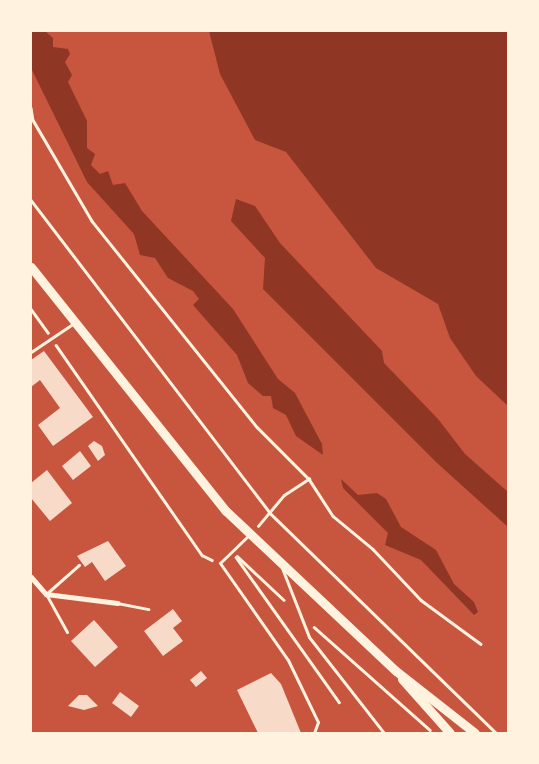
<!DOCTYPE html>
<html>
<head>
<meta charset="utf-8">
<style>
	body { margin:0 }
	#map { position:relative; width:539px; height:764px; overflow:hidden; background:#c8553d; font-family:"Roboto Condensed",sans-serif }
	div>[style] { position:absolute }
	.water>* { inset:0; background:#8f3625 }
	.building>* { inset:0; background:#f7dbc8 }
	.path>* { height:2.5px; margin:-1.25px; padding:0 1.25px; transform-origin:1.25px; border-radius:1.25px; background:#fff3e0 }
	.service>* { height:3px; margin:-1.5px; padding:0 1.5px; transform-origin:1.5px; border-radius:1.5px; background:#fff3e0 }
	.minor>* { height:5px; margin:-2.5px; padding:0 2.5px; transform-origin:2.5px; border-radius:2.5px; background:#fff3e0 }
	.secondary>* { height:9px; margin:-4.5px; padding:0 4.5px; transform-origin:4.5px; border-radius:4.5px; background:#fff3e0 }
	span { translate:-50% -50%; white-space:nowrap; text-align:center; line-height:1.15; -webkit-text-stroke:4.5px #fff3e0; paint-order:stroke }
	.frame { position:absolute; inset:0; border:32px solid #fff3e0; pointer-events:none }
</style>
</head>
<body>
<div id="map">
	<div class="water">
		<div style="clip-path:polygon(31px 31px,45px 31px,53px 38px,53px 47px,68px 49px,70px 54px,65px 62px,72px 75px,68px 82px,87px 121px,87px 148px,95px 154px,91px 165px,100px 174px,108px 171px,113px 185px,125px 183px,142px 211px,233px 309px,278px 379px,295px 393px,322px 444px,323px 455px,296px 436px,286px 415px,273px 408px,271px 396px,263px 396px,248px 383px,237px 355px,193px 305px,199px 299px,193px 291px,168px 278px,155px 258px,140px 255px,134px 234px,87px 182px,31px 68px)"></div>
		<div style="clip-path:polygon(209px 31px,508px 31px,508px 406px,476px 376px,450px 338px,438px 304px,376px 268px,286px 152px,255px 140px,220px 74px)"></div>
		<div style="clip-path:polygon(236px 199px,255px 206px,280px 243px,382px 351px,384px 363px,438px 419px,465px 454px,508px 492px,508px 527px,436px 462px,263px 289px,265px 258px,231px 221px)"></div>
		<div style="clip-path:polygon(341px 479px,358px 495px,377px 493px,386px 499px,401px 527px,436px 550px,454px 584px,474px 602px,478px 612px,474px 615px,421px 560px,385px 545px,388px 533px,343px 488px)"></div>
	</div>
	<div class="building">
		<div style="clip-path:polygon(44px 351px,93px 417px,53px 446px,38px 425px,60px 408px,40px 380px,31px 387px,31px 360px)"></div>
		<div style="clip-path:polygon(94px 441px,102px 446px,105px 455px,98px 461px,88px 446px)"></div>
		<div style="clip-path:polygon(80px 451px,91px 466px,73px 480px,62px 466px)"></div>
		<div style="clip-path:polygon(47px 470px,72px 503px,50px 521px,31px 498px,31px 483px)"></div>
		<div style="clip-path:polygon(108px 541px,126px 566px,105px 581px,92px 562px,85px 567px,77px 556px)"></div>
		<div style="clip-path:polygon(173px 609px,182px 621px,173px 628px,183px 641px,163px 656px,144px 631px)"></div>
		<div style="clip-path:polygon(94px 620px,118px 647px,95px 667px,71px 641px)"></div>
		<div style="clip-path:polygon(201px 671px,207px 678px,196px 687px,190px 680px)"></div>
		<div style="clip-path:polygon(271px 673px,281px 684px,301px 733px,258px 733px,237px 690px)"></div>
		<div style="clip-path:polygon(120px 692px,139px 706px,131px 717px,112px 703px)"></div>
		<div style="clip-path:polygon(79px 695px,87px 695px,98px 706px,84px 710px,68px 706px)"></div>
	</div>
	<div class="path">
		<div style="left:31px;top:108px;width:12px;rotate:81deg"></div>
		<div style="left:33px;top:120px;width:117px;rotate:59.7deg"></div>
		<div style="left:92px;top:221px;width:264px;rotate:51.3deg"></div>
		<div style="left:257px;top:427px;width:74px;rotate:45deg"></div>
		<div style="left:309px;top:479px;width:44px;rotate:57deg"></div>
		<div style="left:333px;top:516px;width:52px;rotate:39.5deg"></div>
		<div style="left:373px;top:549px;width:70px;rotate:46.7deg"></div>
		<div style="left:421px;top:600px;width:74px;rotate:36.3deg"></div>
		<div style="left:31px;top:200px;width:394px;rotate:52.6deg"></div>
		<div style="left:270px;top:513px;width:315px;rotate:44.2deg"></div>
		<div style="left:31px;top:309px;width:29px;rotate:54deg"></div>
		<div style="left:56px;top:345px;width:256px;rotate:55.2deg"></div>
		<div style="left:202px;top:555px;width:11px;rotate:27deg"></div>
		<div style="left:258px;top:526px;width:40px;rotate:-50deg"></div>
		<div style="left:284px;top:495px;width:30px;rotate:-33deg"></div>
		<div style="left:237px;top:556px;width:64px;rotate:43.1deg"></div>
		<div style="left:236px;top:557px;width:178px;rotate:54.6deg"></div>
		<div style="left:314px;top:627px;width:155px;rotate:41.6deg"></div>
	</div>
	<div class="service">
		<div style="left:31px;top:352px;width:52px;rotate:-34deg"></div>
		<div style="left:249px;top:535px;width:40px;rotate:136deg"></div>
		<div style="left:220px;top:563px;width:118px;rotate:55deg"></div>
		<div style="left:288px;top:660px;width:69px;rotate:64.2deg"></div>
		<div style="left:318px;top:722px;width:12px;rotate:110deg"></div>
		<div style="left:282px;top:568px;width:74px;rotate:68.6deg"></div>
		<div style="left:309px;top:637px;width:122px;rotate:52deg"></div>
		<div style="left:117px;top:603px;width:32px;rotate:11deg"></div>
		<div style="left:67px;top:632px;width:43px;rotate:-118.9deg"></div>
		<div style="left:46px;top:594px;width:44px;rotate:-41.3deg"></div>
	</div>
	<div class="minor">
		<div style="left:31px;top:577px;width:23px;rotate:49deg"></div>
		<div style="left:46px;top:594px;width:72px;rotate:7.2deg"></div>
	</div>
	<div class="secondary">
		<div style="left:31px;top:267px;width:312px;rotate:51.4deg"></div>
		<div style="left:226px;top:511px;width:233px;rotate:43.3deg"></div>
		<div style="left:396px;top:671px;width:100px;rotate:38.1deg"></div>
		<div style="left:402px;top:679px;width:72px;rotate:48.4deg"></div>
	</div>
	<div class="frame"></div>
</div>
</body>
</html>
